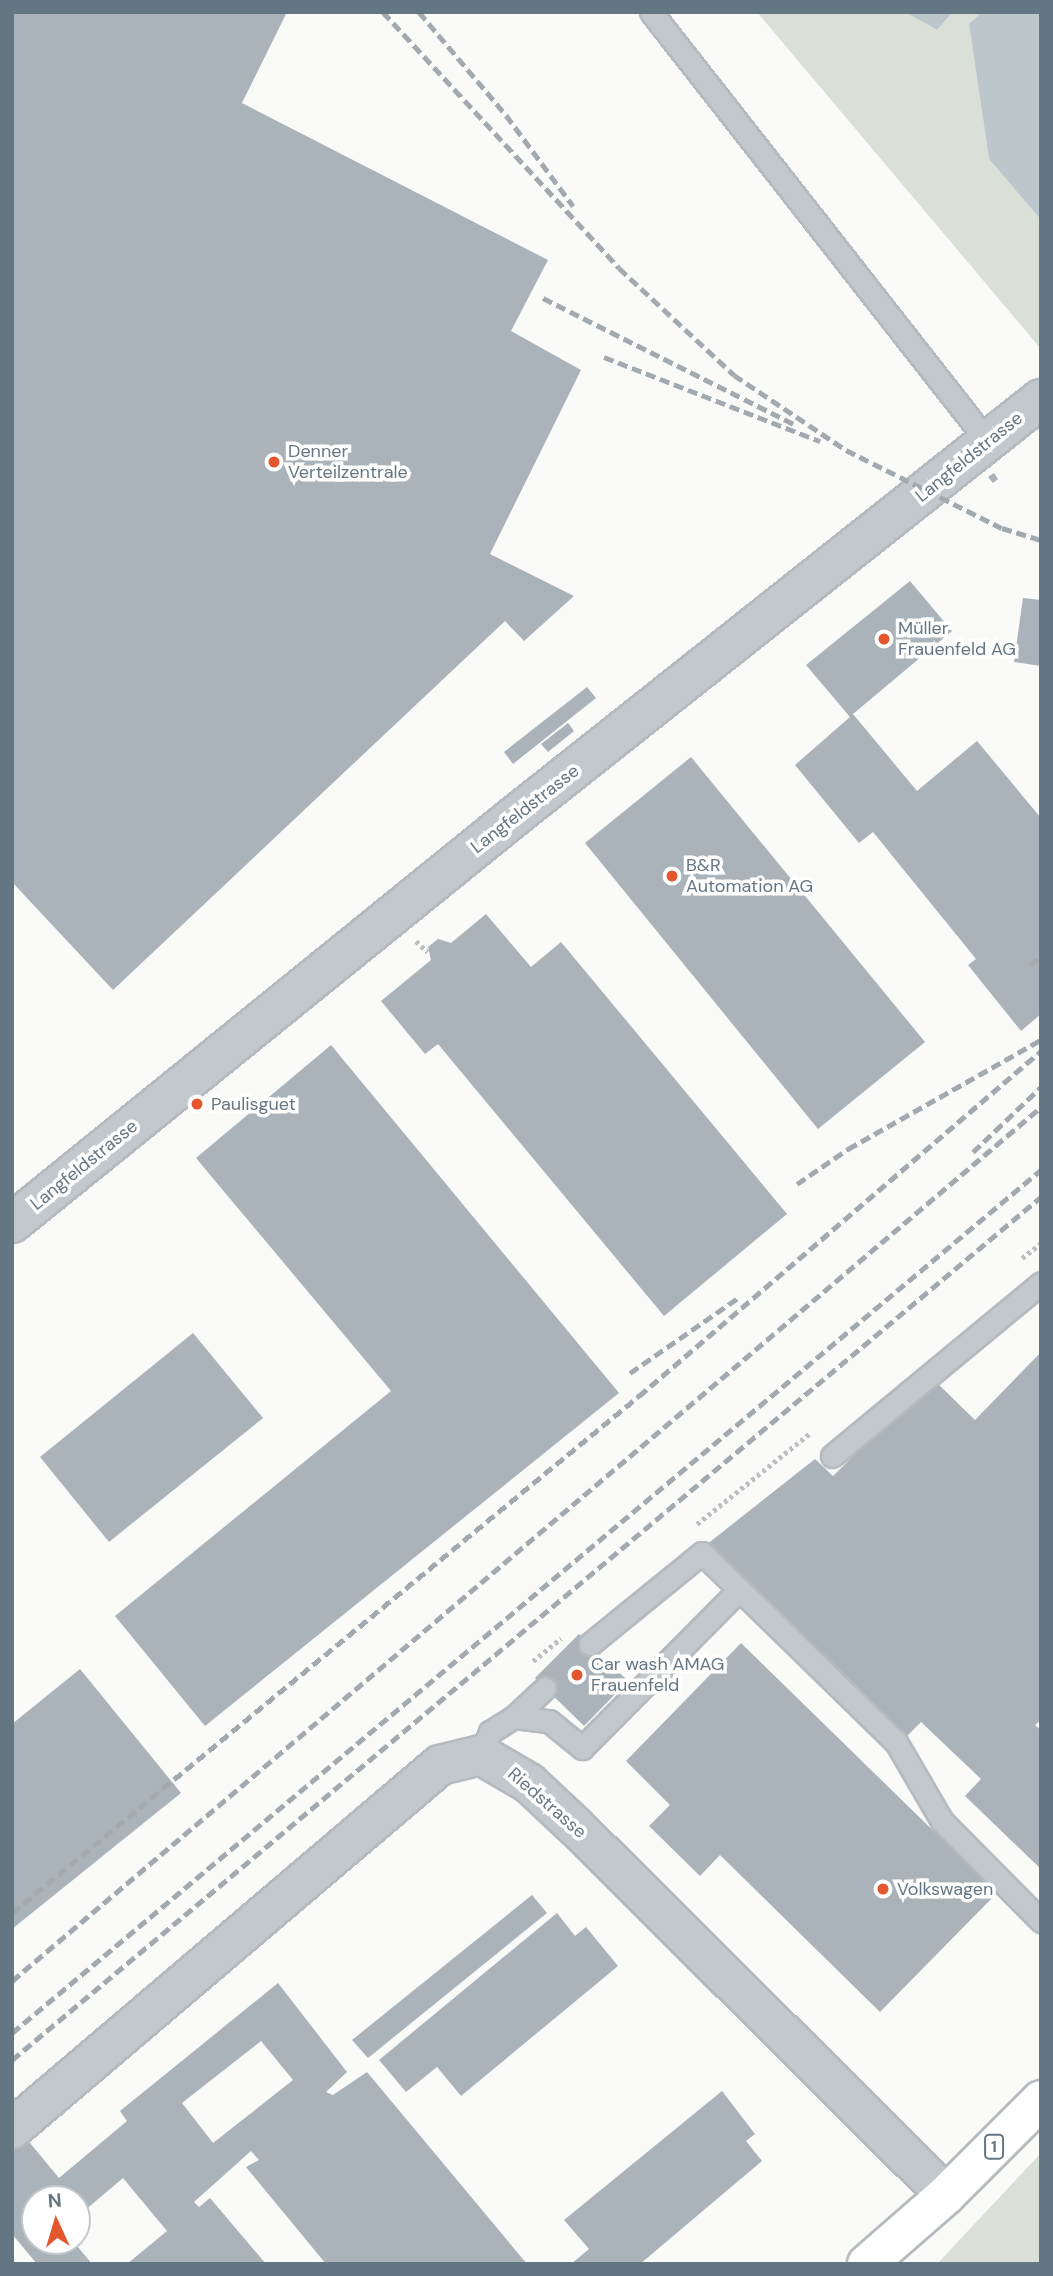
<!DOCTYPE html>
<html>
<head>
<meta charset="utf-8">
<style>
	body { margin:0 }
	#map { position:relative; width:1053px; height:2276px; overflow:hidden; background:#fafaf8; font-family:"DM Sans",sans-serif }
	div>[style] { position:absolute }
	.green>* { inset:0; background:#dadfd7 }
	.water>* { inset:0; background:#bbc7cb }
	.building>* { inset:0; background:#aab3b9 }
	.path>* { height:4.5px; margin-top:-2.25px; transform-origin:0; background:repeating-linear-gradient(90deg,#bbbfc2 0 3.5px,transparent 0 7px) }
	.roads { filter:drop-shadow(2px 0 #b5babe) drop-shadow(-2px 0 #b5babe) drop-shadow(0 2px #b5babe) drop-shadow(0 -2px #b5babe) }
	.lane>* { height:21px; margin:-10.5px; padding:0 10.5px; transform-origin:10.5px; border-radius:10.5px; background:#c3c8cc }
	.street>* { height:38px; margin:-19px; padding:0 19px; transform-origin:19px; border-radius:19px; background:#c3c8cc }
	.primary>* { height:38px; margin:-19px; padding:0 19px; transform-origin:19px; border-radius:19px; background:#fff }
	.rail>* { height:5px; margin-top:-2.5px; transform-origin:0; background:repeating-linear-gradient(90deg,#a2aab0 0 10px,transparent 0 15px) }
	.dots>* { width:19px; height:19px; translate:-50% -50%; box-sizing:border-box; border:4px solid #fff; border-radius:50% }
	span { translate:-50% -50%; white-space:nowrap; text-align:center; line-height:1.15; -webkit-text-stroke:7px #fff; paint-order:stroke }
	.shield-label span { padding:2px 5px; background:#fff; border:2px solid; border-radius:5px; -webkit-text-stroke-width:0 }
	.shield-label { font-size:16px; color:#657683; font-weight:700 }
	.poi-label { font-size:18px; color:#657683 }
	.left { translate:0 -50%; text-align:left }
	.street-label { font-size:18px; color:#657683 }
	.frame { position:absolute; inset:0; border:14px solid #657683; pointer-events:none }
	.north { position:absolute; left:21px; top:2185px; width:70px; height:70px; box-sizing:border-box; background:#fff; border:2px solid #c1c8cd; border-radius:50%; rotate:356deg; font-size:19px; font-weight:700; line-height:28px; text-align:center; color:#657683 }
	.north::after { content:''; display:block; margin:auto; width:24px; height:32px; background:#e4572e; clip-path:polygon(50% 0,100% 100%,50% 72%,0 100%) }
</style>
</head>
<body>
<div id="map">
	<div class="green">
		<div style="clip-path:polygon(757px 12px,905px 12px,937px 30px,953px 12px,982px 12px,969px 24px,989px 159px,1041px 220px,1041px 349px)"></div>
		<div style="clip-path:polygon(1041px 2153px,1041px 2264px,937px 2264px)"></div>
	</div>
	<div class="water">
		<div style="clip-path:polygon(905px 12px,953px 12px,937px 30px)"></div>
		<div style="clip-path:polygon(982px 12px,1041px 12px,1041px 220px,989px 159px,969px 24px)"></div>
	</div>
	<div class="building">
		<div style="clip-path:polygon(12px 12px,287px 12px,242px 103px,548px 260px,511px 331px,581px 370px,490px 554px,574px 596px,524px 641px,505px 621px,113px 990px,12px 882px)"></div>
		<div style="clip-path:polygon(994px 473px,998px 479px,993px 483px,988px 477px)"></div>
		<div style="clip-path:polygon(910px 581px,952px 631px,853px 714px,917px 791px,977px 741px,1041px 818px,1041px 1014px,1021px 1031px,968px 965px,976px 959px,873px 832px,859px 843px,795px 765px,850px 717px,806px 665px)"></div>
		<div style="clip-path:polygon(1023px 598px,1041px 600px,1041px 666px,1014px 662px)"></div>
		<div style="clip-path:polygon(587px 687px,596px 698px,513px 764px,504px 752px)"></div>
		<div style="clip-path:polygon(568px 723px,574px 731px,548px 752px,541px 744px)"></div>
		<div style="clip-path:polygon(691px 757px,925px 1042px,818px 1129px,585px 843px)"></div>
		<div style="clip-path:polygon(486px 914px,531px 967px,561px 942px,787px 1214px,664px 1316px,438px 1044px,425px 1054px,381px 1001px,431px 960px,428px 947px,438px 939px,451px 943px)"></div>
		<div style="clip-path:polygon(331px 1045px,619px 1393px,205px 1726px,115px 1616px,391px 1391px,196px 1158px)"></div>
		<div style="clip-path:polygon(193px 1333px,263px 1418px,109px 1542px,40px 1457px)"></div>
		<div style="clip-path:polygon(1041px 1352px,1041px 1720px,1035px 1725px,1041px 1730px,1041px 1869px,965px 1796px,981px 1779px,921px 1722px,906px 1737px,706px 1545px,815px 1459px,833px 1476px,932px 1378px,975px 1420px)"></div>
		<div style="clip-path:polygon(579px 1634px,628px 1681px,584px 1726px,535px 1678px)"></div>
		<div style="clip-path:polygon(741px 1643px,997px 1893px,880px 2012px,720px 1855px,700px 1876px,649px 1826px,670px 1805px,626px 1761px)"></div>
		<div style="clip-path:polygon(80px 1669px,181px 1793px,12px 1929px,12px 1724px)"></div>
		<div style="clip-path:polygon(532px 1895px,547px 1913px,368px 2058px,352px 2040px)"></div>
		<div style="clip-path:polygon(557px 1913px,575px 1936px,586px 1927px,618px 1966px,461px 2096px,437px 2067px,406px 2092px,379px 2060px)"></div>
		<div style="clip-path:polygon(evenodd,278px 1983px,347px 2072px,326px 2092px,333px 2095px,367px 2072px,527px 2264px,326px 2264px,246px 2167px,259px 2160px,251px 2151px,194px 2202px,199px 2207px,210px 2198px,266px 2264px,127px 2264px,167px 2231px,123px 2178px,77px 2217px,77px 2199px,35px 2199px,35px 2241px,73px 2241px,92px 2264px,37px 2264px,12px 2234px,12px 2138px,20px 2131px,59px 2178px,127px 2121px,120px 2111px,278px 1983px,261px 2041px,293px 2080px,213px 2143px,182px 2103px,261px 2041px)"></div>
		<div style="clip-path:polygon(722px 2091px,755px 2134px,746px 2141px,762px 2161px,640px 2264px,571px 2264px,589px 2249px,564px 2220px)"></div>
	</div>
	<div class="path">
		<div style="left:416px;top:941px;width:16px;rotate:43deg"></div>
		<div style="left:1022px;top:1258px;width:24px;rotate:-38deg"></div>
		<div style="left:697px;top:1524px;width:145px;rotate:-38.8deg"></div>
		<div style="left:533px;top:1661px;width:36px;rotate:-39deg"></div>
	</div>
	<div class="roads">
		<div class="lane">
			<div style="left:651px;top:12px;width:546px;rotate:51.91deg"></div>
			<div style="left:832px;top:1456px;width:271px;rotate:-39.6deg"></div>
			<div style="left:590px;top:1644px;width:144px;rotate:-39.1deg"></div>
			<div style="left:702px;top:1553px;width:271px;rotate:44.3deg"></div>
			<div style="left:896px;top:1742px;width:91px;rotate:59.8deg"></div>
			<div style="left:942px;top:1821px;width:141px;rotate:45.3deg"></div>
			<div style="left:514px;top:1717px;width:42px;rotate:-43.1deg"></div>
			<div style="left:481px;top:1755px;width:25px;rotate:-69deg"></div>
			<div style="left:490px;top:1732px;width:28px;rotate:-32deg"></div>
			<div style="left:514px;top:1717px;width:35px;rotate:7deg"></div>
			<div style="left:549px;top:1721px;width:43px;rotate:39.3deg"></div>
			<div style="left:582px;top:1748px;width:223px;rotate:-45.2deg"></div>
		</div>
		<div class="street">
			<div style="left:12px;top:1223px;width:642px;rotate:-38.99deg"></div>
			<div style="left:511px;top:819px;width:676px;rotate:-38.4deg"></div>
			<div style="left:12px;top:2129px;width:562px;rotate:-40.38deg"></div>
			<div style="left:440px;top:1765px;width:42px;rotate:-13.7deg"></div>
			<div style="left:481px;top:1755px;width:56px;rotate:30.3deg"></div>
			<div style="left:529px;top:1783px;width:66px;rotate:43.2deg"></div>
			<div style="left:577px;top:1828px;width:520px;rotate:44.84deg"></div>
		</div>
		<div class="primary">
			<div style="left:867px;top:2264px;width:105px;rotate:-41.1deg"></div>
			<div style="left:946px;top:2195px;width:134px;rotate:-45deg"></div>
		</div>
	</div>
	<div class="rail">
		<div style="left:383px;top:12px;width:348px;rotate:47.3deg"></div>
		<div style="left:619px;top:268px;width:157px;rotate:42.9deg"></div>
		<div style="left:734px;top:375px;width:135px;rotate:33.8deg"></div>
		<div style="left:846px;top:450px;width:174px;rotate:26.6deg"></div>
		<div style="left:1002px;top:528px;width:41px;rotate:17.1deg"></div>
		<div style="left:419px;top:12px;width:135px;rotate:49.8deg"></div>
		<div style="left:506px;top:115px;width:113px;rotate:53.6deg"></div>
		<div style="left:543px;top:298px;width:280px;rotate:26.7deg"></div>
		<div style="left:604px;top:357px;width:232px;rotate:21.3deg"></div>
		<div style="left:1030px;top:965px;width:14px;rotate:-39deg"></div>
		<div style="left:973px;top:1152px;width:94px;rotate:-43.7deg"></div>
		<div style="left:797px;top:1184px;width:62px;rotate:-34.5deg"></div>
		<div style="left:848px;top:1149px;width:222px;rotate:-29.5deg"></div>
		<div style="left:630px;top:1373px;width:131px;rotate:-34.8deg"></div>
		<div style="left:12px;top:1913px;width:813px;rotate:-39.51deg"></div>
		<div style="left:639px;top:1396px;width:530px;rotate:-40.64deg"></div>
		<div style="left:12px;top:1981px;width:1350px;rotate:-40.34deg"></div>
		<div style="left:12px;top:2033px;width:1343px;rotate:-39.99deg"></div>
		<div style="left:12px;top:2060px;width:1343px;rotate:-39.99deg"></div>
	</div>
	<div class="dots">
		<div style="left:274px;top:462px;background:#e4572e"></div>
		<div style="left:884px;top:639px;background:#e4572e"></div>
		<div style="left:672px;top:876px;background:#e4572e"></div>
		<div style="left:197px;top:1104px;background:#e4572e"></div>
		<div style="left:577px;top:1675px;background:#e4572e"></div>
		<div style="left:883px;top:1889px;background:#e4572e"></div>
	</div>
	<div class="shield-label">
		<span style="left:994px;top:2147px">1</span>
	</div>
	<div class="poi-label">
		<span class="left" style="left:288px;top:462px">Denner<br>Verteilzentrale</span>
		<span class="left" style="left:898px;top:639px">Müller<br>Frauenfeld AG</span>
		<span class="left" style="left:686px;top:876px">B&amp;R<br>Automation AG</span>
		<span class="left" style="left:211px;top:1104px">Paulisguet</span>
		<span class="left" style="left:591px;top:1675px">Car wash AMAG<br>Frauenfeld</span>
		<span class="left" style="left:897px;top:1889px">Volkswagen</span>
	</div>
	<div class="street-label">
		<span style="left:969px;top:457px;rotate:-39deg">Langfeldstrasse</span>
		<span style="left:525px;top:809px;rotate:-38deg">Langfeldstrasse</span>
		<span style="left:84px;top:1165px;rotate:-39deg">Langfeldstrasse</span>
		<span style="left:547px;top:1803px;rotate:41deg">Riedstrasse</span>
	</div>
	<div class="frame"></div>
	<div class="north">N</div>
</div>
</body>
</html>
